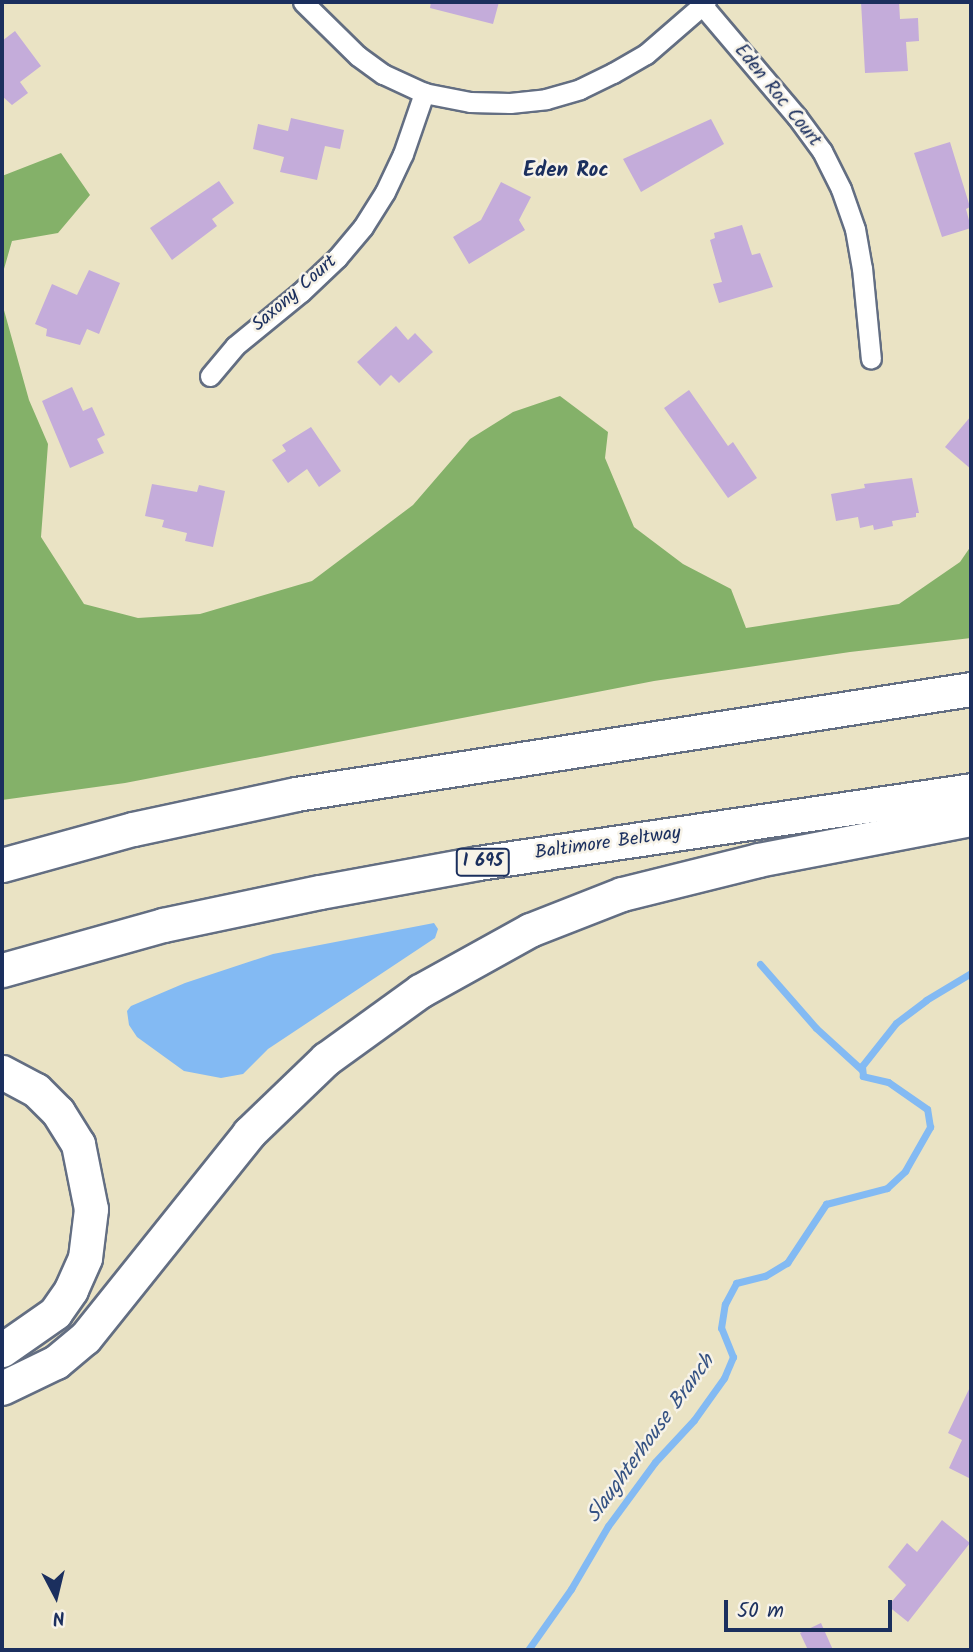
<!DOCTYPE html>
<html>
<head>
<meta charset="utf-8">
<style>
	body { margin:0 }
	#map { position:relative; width:973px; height:1652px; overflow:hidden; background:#eae3c4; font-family:Kalam,sans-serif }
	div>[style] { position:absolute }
	.forest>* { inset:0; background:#84b169 }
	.water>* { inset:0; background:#83baf3 }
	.stream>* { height:7px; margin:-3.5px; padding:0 3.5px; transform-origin:3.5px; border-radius:3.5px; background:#83baf3 }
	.building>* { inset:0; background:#c4acda }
	.roads { filter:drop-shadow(2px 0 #636e82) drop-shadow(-2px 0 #636e82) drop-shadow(0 2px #636e82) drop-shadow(0 -2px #636e82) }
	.minor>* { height:19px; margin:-9.5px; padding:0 9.5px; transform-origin:9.5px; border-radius:9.5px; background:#fff }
	.motorway>* { height:33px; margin:-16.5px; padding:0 16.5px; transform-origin:16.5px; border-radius:16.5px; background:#fff }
	span { translate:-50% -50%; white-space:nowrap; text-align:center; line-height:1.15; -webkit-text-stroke:5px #f7f3e8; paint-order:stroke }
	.shield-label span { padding:2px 5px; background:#f7f3e8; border:2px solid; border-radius:5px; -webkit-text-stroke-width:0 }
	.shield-label { font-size:18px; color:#1b2f5e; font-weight:700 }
	.street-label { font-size:19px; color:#1b2f5e }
	.neighbourhood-label { font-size:21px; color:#1b2f5e; font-weight:700 }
	.water-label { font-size:21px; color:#355283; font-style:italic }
	.frame { position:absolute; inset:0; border:4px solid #1b2f5e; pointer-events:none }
	.north { position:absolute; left:21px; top:1561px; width:70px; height:70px; -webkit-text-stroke:5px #f7f3e8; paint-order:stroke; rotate:173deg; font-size:19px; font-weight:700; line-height:28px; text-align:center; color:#1b2f5e }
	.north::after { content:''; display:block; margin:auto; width:24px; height:32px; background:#1b2f5e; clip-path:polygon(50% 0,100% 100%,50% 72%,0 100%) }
	.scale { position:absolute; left:724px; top:1600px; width:168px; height:32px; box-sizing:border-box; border:4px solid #1b2f5e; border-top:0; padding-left:9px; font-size:21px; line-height:24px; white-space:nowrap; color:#1b2f5e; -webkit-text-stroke:5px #f7f3e8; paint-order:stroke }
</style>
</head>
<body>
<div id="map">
	<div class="forest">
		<div style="clip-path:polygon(61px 153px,90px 195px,58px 233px,12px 241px,2px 276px,2px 176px)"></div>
		<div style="clip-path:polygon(2px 303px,29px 400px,48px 444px,41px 537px,84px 604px,138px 618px,200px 614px,312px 581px,413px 505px,470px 439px,513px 412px,560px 396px,608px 432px,605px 458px,634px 527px,683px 564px,731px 589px,746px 628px,899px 604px,960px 562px,971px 546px,971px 638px,850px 652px,654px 681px,125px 783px,2px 800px)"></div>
	</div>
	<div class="water">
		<div style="clip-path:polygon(434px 923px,438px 929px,435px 938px,268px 1049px,243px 1074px,221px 1078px,184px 1071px,137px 1037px,129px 1025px,127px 1011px,131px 1006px,185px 983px,273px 954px)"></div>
	</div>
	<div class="stream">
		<div style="left:760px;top:964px;width:85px;rotate:48.8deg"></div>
		<div style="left:816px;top:1028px;width:62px;rotate:42.4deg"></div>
		<div style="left:528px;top:1650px;width:75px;rotate:-54.8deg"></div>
		<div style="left:571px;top:1589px;width:73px;rotate:-59.6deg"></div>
		<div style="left:608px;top:1526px;width:79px;rotate:-53.7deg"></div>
		<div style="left:655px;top:1462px;width:57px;rotate:-47.1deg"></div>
		<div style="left:694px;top:1420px;width:52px;rotate:-54.5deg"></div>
		<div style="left:724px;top:1378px;width:23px;rotate:-67deg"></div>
		<div style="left:733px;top:1357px;width:31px;rotate:-112deg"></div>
		<div style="left:721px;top:1328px;width:24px;rotate:-81deg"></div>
		<div style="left:725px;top:1304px;width:24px;rotate:-62deg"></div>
		<div style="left:736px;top:1283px;width:30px;rotate:-14deg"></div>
		<div style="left:765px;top:1276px;width:26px;rotate:-31deg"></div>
		<div style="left:787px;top:1263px;width:71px;rotate:-56.5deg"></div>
		<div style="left:826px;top:1204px;width:63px;rotate:-14.7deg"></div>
		<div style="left:887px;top:1188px;width:25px;rotate:-43deg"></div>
		<div style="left:905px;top:1171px;width:51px;rotate:-60.4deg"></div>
		<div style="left:930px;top:1127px;width:18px;rotate:-99deg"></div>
		<div style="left:927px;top:1109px;width:47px;rotate:-145.3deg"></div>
		<div style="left:888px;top:1082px;width:26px;rotate:-167deg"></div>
		<div style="left:863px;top:1076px;width:10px;rotate:-96deg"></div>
		<div style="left:862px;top:1066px;width:55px;rotate:-51.7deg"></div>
		<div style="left:896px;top:1023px;width:38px;rotate:-37deg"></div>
		<div style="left:926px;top:1000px;width:52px;rotate:-31deg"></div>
	</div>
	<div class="building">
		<div style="clip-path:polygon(431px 2px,499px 2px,493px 24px,430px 8px)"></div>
		<div style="clip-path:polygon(861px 2px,899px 2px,900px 19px,918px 18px,919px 41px,906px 42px,908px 71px,865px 73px)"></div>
		<div style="clip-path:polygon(15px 31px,41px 66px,20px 82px,28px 93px,12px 105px,2px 96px,2px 41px)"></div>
		<div style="clip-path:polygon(291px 118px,344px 130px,340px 149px,325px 146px,317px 180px,280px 172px,284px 157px,253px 149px,258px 124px,288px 131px)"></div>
		<div style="clip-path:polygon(711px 119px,724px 144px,641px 192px,623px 159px)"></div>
		<div style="clip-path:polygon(950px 142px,970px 207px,966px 209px,971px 228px,942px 237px,914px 153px)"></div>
		<div style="clip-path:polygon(219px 181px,234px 203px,212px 219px,217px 226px,172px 260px,150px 228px)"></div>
		<div style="clip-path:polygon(501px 182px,531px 197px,519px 220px,525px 230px,469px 264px,453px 237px,481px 220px)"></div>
		<div style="clip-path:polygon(742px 225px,752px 255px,760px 253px,773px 287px,719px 303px,713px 284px,722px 282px,710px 240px,715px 238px,714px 233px)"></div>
		<div style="clip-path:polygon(89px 270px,120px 283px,99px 334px,87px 329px,80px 345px,46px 336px,47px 329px,35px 324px,52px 284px,77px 295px)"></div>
		<div style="clip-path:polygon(396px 326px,408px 340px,415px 333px,433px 352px,399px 383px,391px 375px,380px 386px,357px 362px)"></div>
		<div style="clip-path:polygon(72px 387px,83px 411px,92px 407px,105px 435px,97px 439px,104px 453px,70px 468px,42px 401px)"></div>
		<div style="clip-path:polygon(689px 390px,728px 446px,733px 442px,757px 478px,728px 498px,664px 408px)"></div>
		<div style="clip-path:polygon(971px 416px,971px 469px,945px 447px)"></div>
		<div style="clip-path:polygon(311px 427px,341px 471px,319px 487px,307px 469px,288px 483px,272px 460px,286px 451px,282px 445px)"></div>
		<div style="clip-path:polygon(912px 478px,919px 513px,916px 513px,916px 517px,892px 521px,893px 526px,874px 530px,873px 525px,860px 528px,858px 517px,836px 521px,831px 494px,865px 488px,864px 484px)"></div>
		<div style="clip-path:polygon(152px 484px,197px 492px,199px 485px,225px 491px,213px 547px,185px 541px,187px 533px,162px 527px,164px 520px,145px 516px)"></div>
		<div style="clip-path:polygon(971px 1385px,971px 1479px,949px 1468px,962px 1440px,948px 1433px)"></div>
		<div style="clip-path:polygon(942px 1520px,970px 1543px,908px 1622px,888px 1606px,906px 1585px,888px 1567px,907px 1543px,917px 1552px)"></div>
		<div style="clip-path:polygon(821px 1623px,833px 1650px,808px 1650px,800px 1633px)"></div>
	</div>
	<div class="roads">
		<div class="minor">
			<div style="left:303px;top:2px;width:77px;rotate:44.5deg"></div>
			<div style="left:358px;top:56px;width:31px;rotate:36deg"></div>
			<div style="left:383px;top:74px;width:45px;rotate:24.9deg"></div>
			<div style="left:424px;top:93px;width:47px;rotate:11.1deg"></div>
			<div style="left:470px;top:102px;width:40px;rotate:1.4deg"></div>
			<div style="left:510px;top:103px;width:36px;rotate:-6deg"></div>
			<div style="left:546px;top:99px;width:35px;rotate:-16deg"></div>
			<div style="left:580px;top:89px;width:37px;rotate:-26deg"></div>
			<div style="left:613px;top:73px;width:38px;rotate:-30deg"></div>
			<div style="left:646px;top:54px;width:79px;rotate:-40.9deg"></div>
			<div style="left:702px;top:5px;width:147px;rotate:49.7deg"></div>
			<div style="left:797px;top:117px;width:42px;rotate:53.7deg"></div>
			<div style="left:822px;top:151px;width:42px;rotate:63.4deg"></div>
			<div style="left:841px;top:189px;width:42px;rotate:70.7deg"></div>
			<div style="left:855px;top:229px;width:40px;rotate:80deg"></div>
			<div style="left:862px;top:268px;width:91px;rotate:84.4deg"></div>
			<div style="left:210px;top:376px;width:39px;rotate:-50deg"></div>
			<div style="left:235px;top:346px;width:85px;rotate:-39.3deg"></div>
			<div style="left:301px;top:292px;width:50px;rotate:-43.4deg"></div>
			<div style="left:337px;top:258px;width:40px;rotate:-50deg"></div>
			<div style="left:363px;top:227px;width:41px;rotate:-57.8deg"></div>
			<div style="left:385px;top:192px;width:42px;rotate:-64.7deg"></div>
			<div style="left:403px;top:154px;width:65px;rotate:-71deg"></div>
		</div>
		<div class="motorway">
			<div style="left:2px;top:865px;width:136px;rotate:-15.4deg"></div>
			<div style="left:133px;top:829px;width:167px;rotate:-12.1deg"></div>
			<div style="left:296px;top:794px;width:683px;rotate:-8.84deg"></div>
			<div style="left:2px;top:970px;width:167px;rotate:-15.6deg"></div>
			<div style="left:163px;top:925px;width:160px;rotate:-11.9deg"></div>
			<div style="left:320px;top:892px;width:161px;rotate:-10.4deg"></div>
			<div style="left:478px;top:863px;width:498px;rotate:-8.4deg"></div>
			<div style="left:2px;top:1072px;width:38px;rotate:28deg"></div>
			<div style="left:36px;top:1090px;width:31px;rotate:45deg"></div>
			<div style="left:58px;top:1112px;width:38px;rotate:58deg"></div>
			<div style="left:78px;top:1144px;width:66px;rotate:78.7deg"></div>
			<div style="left:91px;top:1209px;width:49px;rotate:97deg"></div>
			<div style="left:85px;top:1258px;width:35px;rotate:114deg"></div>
			<div style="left:71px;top:1290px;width:28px;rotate:125deg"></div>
			<div style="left:55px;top:1313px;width:65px;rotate:145.1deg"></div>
			<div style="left:2px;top:1388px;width:60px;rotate:-25.7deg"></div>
			<div style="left:56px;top:1362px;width:38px;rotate:-40deg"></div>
			<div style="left:85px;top:1338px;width:263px;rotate:-51.3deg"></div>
			<div style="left:249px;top:1133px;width:107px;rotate:-43.9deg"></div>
			<div style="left:326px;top:1059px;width:116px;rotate:-35.9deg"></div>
			<div style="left:420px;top:991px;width:126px;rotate:-29deg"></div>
			<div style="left:530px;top:930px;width:99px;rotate:-21.4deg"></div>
			<div style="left:622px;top:894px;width:140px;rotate:-14deg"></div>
			<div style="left:758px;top:860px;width:217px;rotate:-10.9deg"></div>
		</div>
	</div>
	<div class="shield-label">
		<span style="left:483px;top:862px">I 695</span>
	</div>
	<div class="street-label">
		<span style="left:777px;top:96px;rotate:51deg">Eden Roc Court</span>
		<span style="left:295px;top:294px;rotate:-41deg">Saxony Court</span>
		<span style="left:608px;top:844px;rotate:-8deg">Baltimore Beltway</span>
	</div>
	<div class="neighbourhood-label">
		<span style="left:566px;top:171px">Eden Roc</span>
	</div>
	<div class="water-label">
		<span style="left:651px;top:1439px;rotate:-54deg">Slaughterhouse Branch</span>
	</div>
	<div class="frame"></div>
	<div class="north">N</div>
	<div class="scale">50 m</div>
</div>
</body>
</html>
